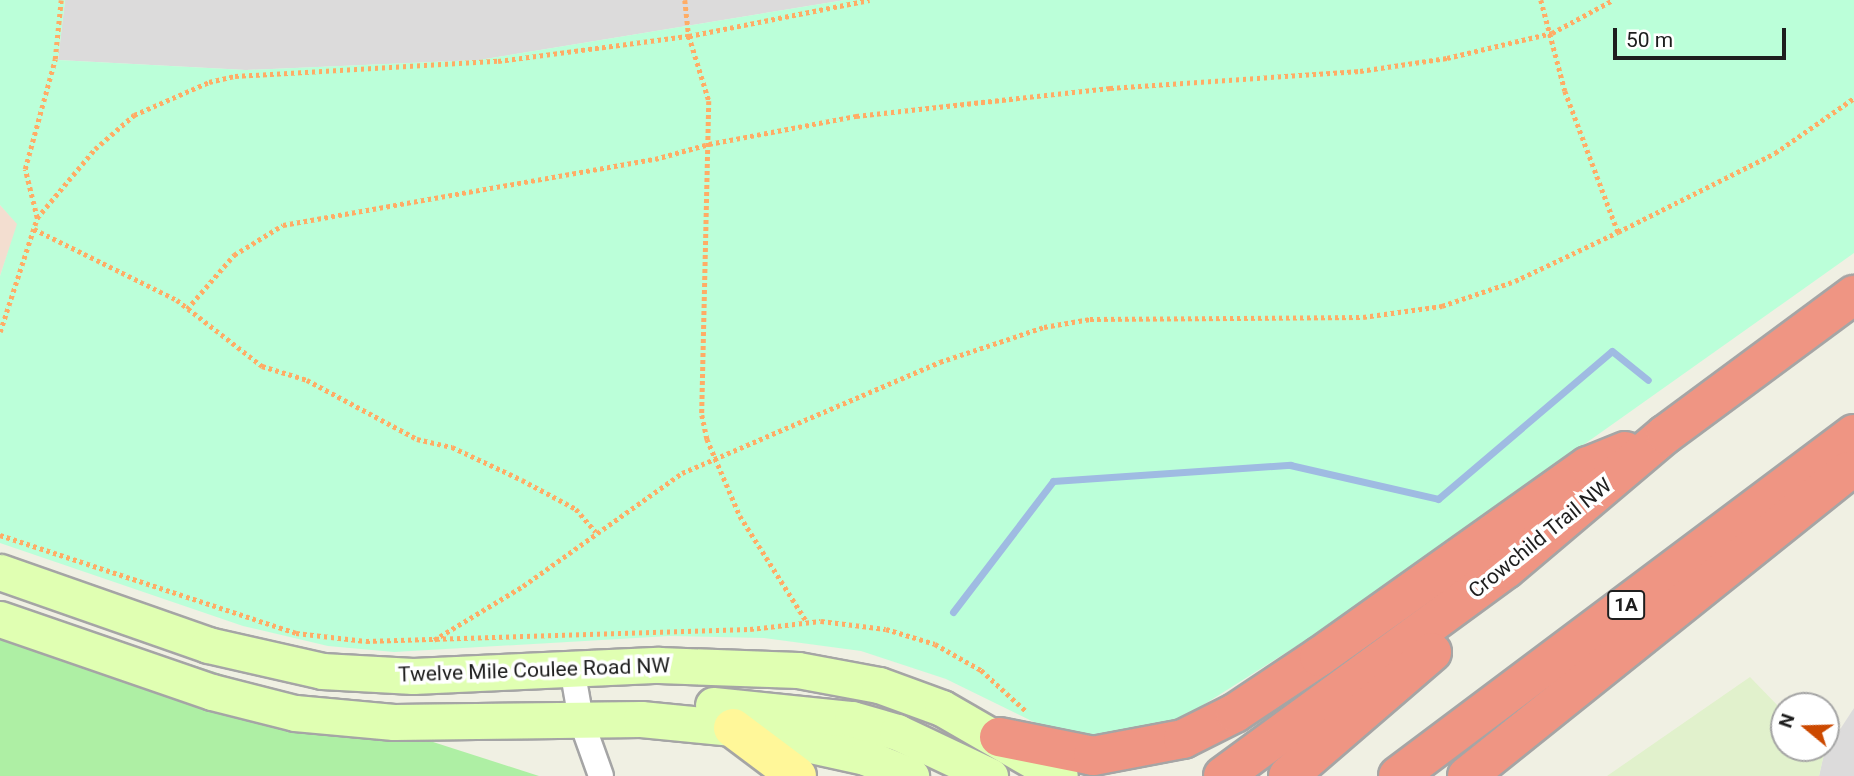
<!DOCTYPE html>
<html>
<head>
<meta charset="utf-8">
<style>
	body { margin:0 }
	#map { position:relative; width:1854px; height:776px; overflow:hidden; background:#f0f0e3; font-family:Roboto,sans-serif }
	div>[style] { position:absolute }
	.residential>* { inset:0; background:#dcdbdb }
	.commercial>* { inset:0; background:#f3ded0 }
	.farmland>* { inset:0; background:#e1f1cc }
	.grass>* { inset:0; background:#aeefa4 }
	.park>* { inset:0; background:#bbffd9 }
	.stream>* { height:7px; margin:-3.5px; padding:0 3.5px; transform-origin:3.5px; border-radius:3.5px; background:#9fbbe2 }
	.path>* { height:4.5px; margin-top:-2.25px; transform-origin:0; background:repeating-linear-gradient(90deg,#ffac65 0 3.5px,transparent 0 7px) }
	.roads { filter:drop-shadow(2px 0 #a5a5a5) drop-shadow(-2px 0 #a5a5a5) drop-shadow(0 2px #a5a5a5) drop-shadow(0 -2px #a5a5a5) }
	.street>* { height:24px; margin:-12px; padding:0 12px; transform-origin:12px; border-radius:12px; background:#fff }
	.secondary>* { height:35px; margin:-17.5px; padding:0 17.5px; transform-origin:17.5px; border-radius:17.5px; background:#e0ffb2 }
	.primary>* { height:38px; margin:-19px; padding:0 19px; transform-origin:19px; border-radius:19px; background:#fff799 }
	.highway>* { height:38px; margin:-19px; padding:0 19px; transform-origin:19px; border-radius:19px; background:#ef9583 }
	span { translate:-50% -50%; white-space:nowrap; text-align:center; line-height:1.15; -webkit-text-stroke:7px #fff; paint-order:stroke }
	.shield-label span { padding:2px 5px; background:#fff; border:2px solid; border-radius:5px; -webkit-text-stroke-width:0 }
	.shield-label { font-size:19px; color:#1e1e1e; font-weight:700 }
	.street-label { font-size:21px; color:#1e1e1e }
	.north { position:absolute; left:1770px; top:692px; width:70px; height:70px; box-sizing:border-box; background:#fff; border:2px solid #a5a5a5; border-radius:50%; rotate:289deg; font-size:19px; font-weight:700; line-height:28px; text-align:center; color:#1e1e1e }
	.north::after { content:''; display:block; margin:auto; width:24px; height:32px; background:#cc4900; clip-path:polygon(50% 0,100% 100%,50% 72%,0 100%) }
	.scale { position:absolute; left:1613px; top:28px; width:173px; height:32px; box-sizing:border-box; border:4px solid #1e1e1e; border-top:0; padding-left:9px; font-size:21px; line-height:24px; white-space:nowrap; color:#1e1e1e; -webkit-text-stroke:5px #fff; paint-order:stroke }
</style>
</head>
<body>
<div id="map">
	<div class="residential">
		<div style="clip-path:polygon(65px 0,845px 0,479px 60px,246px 70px,58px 60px)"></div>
		<div style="clip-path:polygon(1854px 708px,1854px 776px,1819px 776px,1824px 754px)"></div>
	</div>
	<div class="commercial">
		<div style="clip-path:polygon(0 205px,18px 224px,0 276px)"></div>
	</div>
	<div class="farmland">
		<div style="clip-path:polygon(1750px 677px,1784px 712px,1784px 748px,1819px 748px,1824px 754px,1819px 776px,1607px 776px)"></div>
	</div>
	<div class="grass">
		<div style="clip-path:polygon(0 603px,539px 776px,0 776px)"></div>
	</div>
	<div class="park">
		<div style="clip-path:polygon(0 0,65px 0,58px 60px,246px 70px,479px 60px,845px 0,1854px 0,1854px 253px,1328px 626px,1181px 719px,1103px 737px,1046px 728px,946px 679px,861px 651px,764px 638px,670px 636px,394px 652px,328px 646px,243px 626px,0 543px,0 276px,17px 224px,0 205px)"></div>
	</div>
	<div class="stream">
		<div style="left:953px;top:612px;width:165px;rotate:-52.6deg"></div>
		<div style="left:1053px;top:481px;width:238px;rotate:-3.9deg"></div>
		<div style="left:1290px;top:465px;width:152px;rotate:12.9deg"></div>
		<div style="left:1438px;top:499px;width:228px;rotate:-40.4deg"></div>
		<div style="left:1612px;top:351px;width:46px;rotate:38.9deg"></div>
	</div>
	<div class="path">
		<div style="left:685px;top:0;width:36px;rotate:84deg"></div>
		<div style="left:689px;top:36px;width:68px;rotate:72.9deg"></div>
		<div style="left:709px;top:101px;width:314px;rotate:91.3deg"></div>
		<div style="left:702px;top:415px;width:25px;rotate:78deg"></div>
		<div style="left:707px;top:439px;width:84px;rotate:66.8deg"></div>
		<div style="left:740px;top:516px;width:125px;rotate:57.7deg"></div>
		<div style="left:1541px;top:0;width:94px;rotate:75.2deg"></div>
		<div style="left:1565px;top:91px;width:151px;rotate:69.4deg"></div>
		<div style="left:37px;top:218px;width:90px;rotate:-50deg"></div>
		<div style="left:95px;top:149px;width:52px;rotate:-41.1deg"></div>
		<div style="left:134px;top:115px;width:82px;rotate:-23.7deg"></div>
		<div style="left:209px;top:82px;width:27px;rotate:-13deg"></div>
		<div style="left:235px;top:76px;width:263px;rotate:-3.3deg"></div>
		<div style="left:498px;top:61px;width:193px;rotate:-7.5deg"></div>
		<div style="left:689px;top:36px;width:184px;rotate:-11.3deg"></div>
		<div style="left:34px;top:229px;width:160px;rotate:26.4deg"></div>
		<div style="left:177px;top:300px;width:108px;rotate:37.8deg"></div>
		<div style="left:262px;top:366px;width:47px;rotate:17.3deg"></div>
		<div style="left:307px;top:380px;width:125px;rotate:28.2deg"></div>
		<div style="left:417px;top:439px;width:36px;rotate:13deg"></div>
		<div style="left:452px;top:447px;width:77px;rotate:25.2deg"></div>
		<div style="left:522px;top:480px;width:61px;rotate:28.2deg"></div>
		<div style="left:576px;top:509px;width:30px;rotate:49deg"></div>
		<div style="left:187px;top:309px;width:72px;rotate:-49deg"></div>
		<div style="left:234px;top:255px;width:57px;rotate:-31.5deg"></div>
		<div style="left:283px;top:225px;width:378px;rotate:-10.1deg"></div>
		<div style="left:655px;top:159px;width:56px;rotate:-15.5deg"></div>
		<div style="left:709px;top:144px;width:150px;rotate:-10.8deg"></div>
		<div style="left:856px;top:116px;width:256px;rotate:-6.3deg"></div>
		<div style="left:1110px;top:88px;width:251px;rotate:-3.9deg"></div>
		<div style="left:1360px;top:71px;width:88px;rotate:-8.5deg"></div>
		<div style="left:1447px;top:58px;width:108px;rotate:-13.4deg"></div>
		<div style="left:1552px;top:33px;width:69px;rotate:-28.4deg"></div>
		<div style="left:0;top:332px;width:120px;rotate:-72deg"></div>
		<div style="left:37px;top:218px;width:50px;rotate:-103.8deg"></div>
		<div style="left:25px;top:169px;width:114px;rotate:-74.7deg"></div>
		<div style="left:55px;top:59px;width:59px;rotate:-84.2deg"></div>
		<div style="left:0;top:535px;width:312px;rotate:18.3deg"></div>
		<div style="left:296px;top:633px;width:70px;rotate:6.5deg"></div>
		<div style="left:366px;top:641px;width:384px;rotate:-1.8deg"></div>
		<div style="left:750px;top:629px;width:71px;rotate:-6.4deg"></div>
		<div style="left:821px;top:621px;width:65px;rotate:7deg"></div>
		<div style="left:886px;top:629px;width:51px;rotate:17deg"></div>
		<div style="left:935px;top:644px;width:53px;rotate:29.5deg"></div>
		<div style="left:981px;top:670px;width:61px;rotate:42.3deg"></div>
		<div style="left:434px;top:640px;width:104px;rotate:-31.2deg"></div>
		<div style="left:523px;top:586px;width:195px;rotate:-35.4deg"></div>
		<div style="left:682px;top:473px;width:281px;rotate:-23.3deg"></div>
		<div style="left:940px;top:362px;width:110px;rotate:-18.6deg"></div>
		<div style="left:1044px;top:327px;width:47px;rotate:-9.9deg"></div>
		<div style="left:1090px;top:319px;width:273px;rotate:-0.4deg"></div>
		<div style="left:1363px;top:317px;width:80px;rotate:-7.9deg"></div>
		<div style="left:1442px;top:306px;width:77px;rotate:-18.9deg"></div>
		<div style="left:1515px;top:281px;width:114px;rotate:-25.4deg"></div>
		<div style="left:1618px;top:232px;width:176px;rotate:-26.7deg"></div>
		<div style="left:1775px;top:153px;width:96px;rotate:-34.8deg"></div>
	</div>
	<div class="roads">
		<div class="street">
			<div style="left:572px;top:668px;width:53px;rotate:80.2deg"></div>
			<div style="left:581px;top:720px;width:59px;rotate:70.3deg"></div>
		</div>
		<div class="secondary">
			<div style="left:0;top:572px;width:220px;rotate:19.3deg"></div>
			<div style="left:208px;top:645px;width:117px;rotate:12.8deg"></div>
			<div style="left:322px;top:671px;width:91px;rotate:3.1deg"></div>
			<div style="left:413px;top:676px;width:246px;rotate:-2.6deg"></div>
			<div style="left:659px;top:665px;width:139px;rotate:2.1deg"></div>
			<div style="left:798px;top:670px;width:82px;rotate:10.5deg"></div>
			<div style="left:879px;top:685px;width:67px;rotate:20.1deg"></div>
			<div style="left:942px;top:708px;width:136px;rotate:30deg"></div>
			<div style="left:0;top:619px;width:224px;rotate:19deg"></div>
			<div style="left:212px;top:692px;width:86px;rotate:14.2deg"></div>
			<div style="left:295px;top:713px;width:99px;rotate:5.2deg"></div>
			<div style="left:394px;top:722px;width:247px;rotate:-0.7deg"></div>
			<div style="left:641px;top:719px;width:92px;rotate:5.6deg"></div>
			<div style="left:733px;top:728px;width:135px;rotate:12.4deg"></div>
			<div style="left:865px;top:757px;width:50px;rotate:22.4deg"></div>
			<div style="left:713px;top:705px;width:140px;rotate:5.8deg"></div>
			<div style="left:852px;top:719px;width:47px;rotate:16.1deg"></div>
			<div style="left:897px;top:732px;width:103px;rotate:25.3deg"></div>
		</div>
		<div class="primary">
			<div style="left:733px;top:728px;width:80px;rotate:36.9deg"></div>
		</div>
		<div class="highway">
			<div style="left:999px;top:737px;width:96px;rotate:11.4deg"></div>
			<div style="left:1093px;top:756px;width:92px;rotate:-10.7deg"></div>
			<div style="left:1183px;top:739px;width:58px;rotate:-26.6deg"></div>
			<div style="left:1235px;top:713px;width:101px;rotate:-33.7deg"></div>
			<div style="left:1319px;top:657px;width:330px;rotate:-35.4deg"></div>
			<div style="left:1588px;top:466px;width:40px;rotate:-22deg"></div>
			<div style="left:1223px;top:776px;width:351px;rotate:-36.2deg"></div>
			<div style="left:1506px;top:569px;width:209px;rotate:-40.2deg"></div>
			<div style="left:1666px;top:434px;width:234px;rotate:-36.5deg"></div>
			<div style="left:1288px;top:776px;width:190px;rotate:-40.7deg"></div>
			<div style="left:1398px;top:776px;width:570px;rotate:-36.87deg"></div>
			<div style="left:1467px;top:776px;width:488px;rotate:-38.7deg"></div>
		</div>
	</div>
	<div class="shield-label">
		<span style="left:1626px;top:605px">1A</span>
	</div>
	<div class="street-label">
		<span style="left:1540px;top:538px;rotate:-39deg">Crowchild Trail NW</span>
		<span style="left:534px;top:670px;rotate:-2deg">Twelve Mile Coulee Road NW</span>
	</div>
	<div class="north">N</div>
	<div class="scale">50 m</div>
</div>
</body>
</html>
